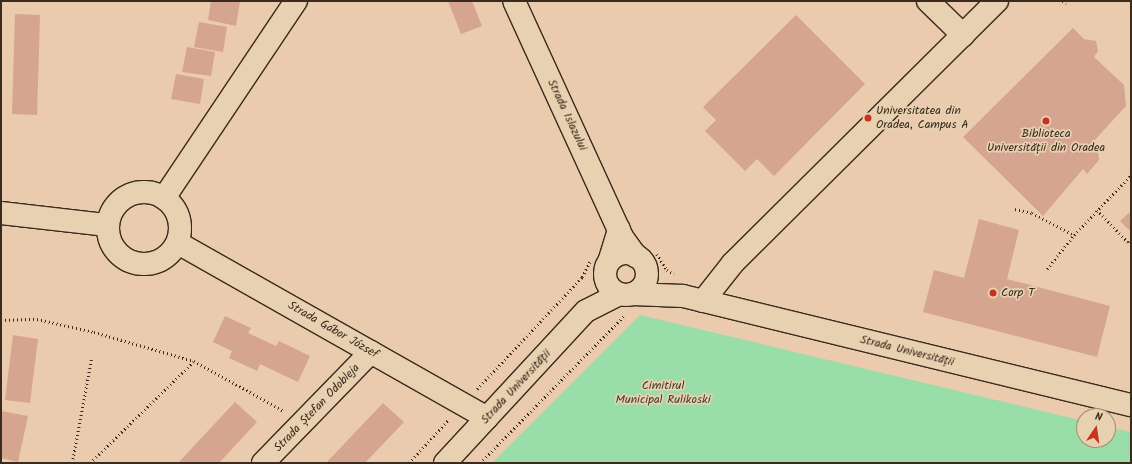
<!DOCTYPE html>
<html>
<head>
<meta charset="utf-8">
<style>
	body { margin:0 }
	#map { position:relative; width:1132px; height:464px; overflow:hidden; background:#eacbad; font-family:Kalam,sans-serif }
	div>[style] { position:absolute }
	.green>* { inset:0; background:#99dda9 }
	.building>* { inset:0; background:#d5a590 }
	.path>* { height:2.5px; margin-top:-1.25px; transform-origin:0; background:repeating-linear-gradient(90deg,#3b2a1e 0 1px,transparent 0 4px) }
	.roads { filter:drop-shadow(1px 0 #3b2a1e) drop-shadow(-1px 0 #3b2a1e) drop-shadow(0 1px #3b2a1e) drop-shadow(0 -1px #3b2a1e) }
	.minor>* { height:22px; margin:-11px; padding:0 11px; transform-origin:11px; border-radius:11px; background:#e7d1b0 }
	.minor>.ring { margin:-11px; padding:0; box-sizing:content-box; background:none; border:22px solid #e7d1b0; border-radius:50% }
	.major>* { height:22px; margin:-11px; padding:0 11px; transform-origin:11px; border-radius:11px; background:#e7d1b0 }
	.major>.ring { margin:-11px; padding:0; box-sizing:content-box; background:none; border:22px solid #e7d1b0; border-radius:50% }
	.dots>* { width:11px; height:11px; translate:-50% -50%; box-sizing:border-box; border:2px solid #e7d1b0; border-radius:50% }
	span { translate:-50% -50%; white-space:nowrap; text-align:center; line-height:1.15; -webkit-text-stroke:3.5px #e7d1b0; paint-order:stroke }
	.poi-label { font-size:12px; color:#3b2a1e }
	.left { translate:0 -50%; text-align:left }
	.street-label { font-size:12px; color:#3b2a1e }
	.park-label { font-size:12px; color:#443c2c }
	.frame { position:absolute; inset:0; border:2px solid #3b2a1e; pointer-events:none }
	.north { position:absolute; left:1076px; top:408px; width:40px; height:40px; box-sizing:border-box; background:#e7d1b0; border:1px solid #a28e76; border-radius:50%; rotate:13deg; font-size:11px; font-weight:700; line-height:16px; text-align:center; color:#3b2a1e }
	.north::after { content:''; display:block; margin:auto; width:14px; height:18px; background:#c8321e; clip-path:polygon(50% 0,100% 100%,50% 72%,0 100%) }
</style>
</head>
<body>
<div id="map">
	<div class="green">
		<div style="clip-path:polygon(640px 315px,1084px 421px,1084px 440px,1108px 440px,1108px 427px,1131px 432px,1131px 463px,492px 463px)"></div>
	</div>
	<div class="building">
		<div style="clip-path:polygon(211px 1px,240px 1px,236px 26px,208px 20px)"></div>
		<div style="clip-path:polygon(448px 1px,472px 1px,482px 26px,461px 34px)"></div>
		<div style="clip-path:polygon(15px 14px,40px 15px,37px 115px,12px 114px)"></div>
		<div style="clip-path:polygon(796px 15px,865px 84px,774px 176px,757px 159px,745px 171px,705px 131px,716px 120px,703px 107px)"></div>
		<div style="clip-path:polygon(199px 22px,227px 27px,223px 52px,194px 47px)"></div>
		<div style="clip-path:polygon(1073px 28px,1084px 39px,1096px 41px,1098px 51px,1094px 57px,1124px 85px,1126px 106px,1091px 144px,1098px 152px,1099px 160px,1087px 174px,1083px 169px,1043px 216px,963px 137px)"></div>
		<div style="clip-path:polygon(187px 47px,215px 52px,211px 76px,182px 72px)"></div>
		<div style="clip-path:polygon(176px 74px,204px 79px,200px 104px,171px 99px)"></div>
		<div style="clip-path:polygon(1131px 211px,1131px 232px,1120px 221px)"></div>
		<div style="clip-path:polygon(979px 219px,1019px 230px,1007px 279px,1110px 306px,1097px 357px,923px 312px,934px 270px,964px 278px)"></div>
		<div style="clip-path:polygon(225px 316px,251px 328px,248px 333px,276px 346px,279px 341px,310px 356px,298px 382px,260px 364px,257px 371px,229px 358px,232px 351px,213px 342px)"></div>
		<div style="clip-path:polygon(13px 335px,38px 339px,30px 403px,5px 400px)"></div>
		<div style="clip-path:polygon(235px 402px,257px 422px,219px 463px,178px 463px)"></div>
		<div style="clip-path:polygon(383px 403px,404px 422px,365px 463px,326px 463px)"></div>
		<div style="clip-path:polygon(1px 411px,28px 416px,18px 462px,1px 458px)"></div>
	</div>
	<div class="path">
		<div style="left:1063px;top:1px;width:4px;rotate:45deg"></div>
		<div style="left:1015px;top:209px;width:17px;rotate:13deg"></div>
		<div style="left:1032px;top:213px;width:47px;rotate:27.6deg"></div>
		<div style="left:1097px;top:210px;width:45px;rotate:45.9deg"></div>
		<div style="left:1128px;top:242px;width:5px;rotate:-53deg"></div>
		<div style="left:657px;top:254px;width:19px;rotate:58deg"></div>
		<div style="left:667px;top:270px;width:8px;rotate:30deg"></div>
		<div style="left:1047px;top:269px;width:43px;rotate:-51.5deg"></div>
		<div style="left:1074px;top:235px;width:83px;rotate:-46.5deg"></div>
		<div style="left:1px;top:320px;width:36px;rotate:-2deg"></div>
		<div style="left:37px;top:319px;width:58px;rotate:12.8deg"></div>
		<div style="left:94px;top:332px;width:104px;rotate:16.2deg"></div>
		<div style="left:194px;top:361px;width:103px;rotate:29.1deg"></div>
		<div style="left:477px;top:389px;width:154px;rotate:-46.8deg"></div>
		<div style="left:582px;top:277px;width:18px;rotate:-63deg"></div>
		<div style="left:72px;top:463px;width:105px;rotate:-79.5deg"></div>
		<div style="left:90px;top:463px;width:146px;rotate:-44.4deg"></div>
		<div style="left:409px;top:463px;width:59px;rotate:-47.7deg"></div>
		<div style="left:480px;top:463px;width:206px;rotate:-45.6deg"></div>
	</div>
	<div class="roads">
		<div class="minor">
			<div style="left:514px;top:1px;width:260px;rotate:65.4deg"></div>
			<div style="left:622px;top:237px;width:24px;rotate:54deg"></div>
			<div style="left:928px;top:1px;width:49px;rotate:44.2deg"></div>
			<div class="ring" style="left:108px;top:192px;width:50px;height:50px"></div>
			<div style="left:164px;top:198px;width:237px;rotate:-56.2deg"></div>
			<div style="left:1px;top:213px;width:107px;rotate:6.5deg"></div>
			<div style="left:178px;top:243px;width:355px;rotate:29.5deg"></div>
			<div style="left:610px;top:259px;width:31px;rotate:-73deg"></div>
			<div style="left:703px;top:301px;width:48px;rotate:-51.7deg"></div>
			<div style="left:733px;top:263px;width:372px;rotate:-44.8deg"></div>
			<div style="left:263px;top:463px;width:155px;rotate:-45.8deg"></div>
		</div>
		<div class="major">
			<div class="ring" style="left:605px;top:253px;width:20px;height:20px"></div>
			<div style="left:632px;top:294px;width:51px;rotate:2.2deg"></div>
			<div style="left:683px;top:296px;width:461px;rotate:13.7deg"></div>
			<div style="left:445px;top:463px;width:207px;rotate:-47.2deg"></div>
			<div style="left:586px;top:311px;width:37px;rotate:-27deg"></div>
		</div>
	</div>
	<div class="dots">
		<div style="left:868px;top:118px;background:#c8321e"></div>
		<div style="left:1046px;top:121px;background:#c8321e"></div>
		<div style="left:993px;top:293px;background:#c8321e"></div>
	</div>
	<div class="poi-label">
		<span class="left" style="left:876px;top:118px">Universitatea din<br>Oradea, Campus A</span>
		<span style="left:1046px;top:141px">Biblioteca<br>Universității din Oradea</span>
		<span class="left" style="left:1001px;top:293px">Corp T</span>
	</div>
	<div class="street-label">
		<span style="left:567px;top:115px;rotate:65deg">Strada Islazului</span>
		<span style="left:333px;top:330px;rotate:30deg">Strada Gábor József</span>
		<span style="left:907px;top:351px;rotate:14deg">Strada Universității</span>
		<span style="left:516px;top:387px;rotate:-47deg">Strada Universității</span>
		<span style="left:317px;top:408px;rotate:-46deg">Strada Ștefan Odobleja</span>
	</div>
	<div class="park-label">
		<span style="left:663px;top:393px">Cimitirul<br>Municipal Rulikoski</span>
	</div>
	<div class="frame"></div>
	<div class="north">N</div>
</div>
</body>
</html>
